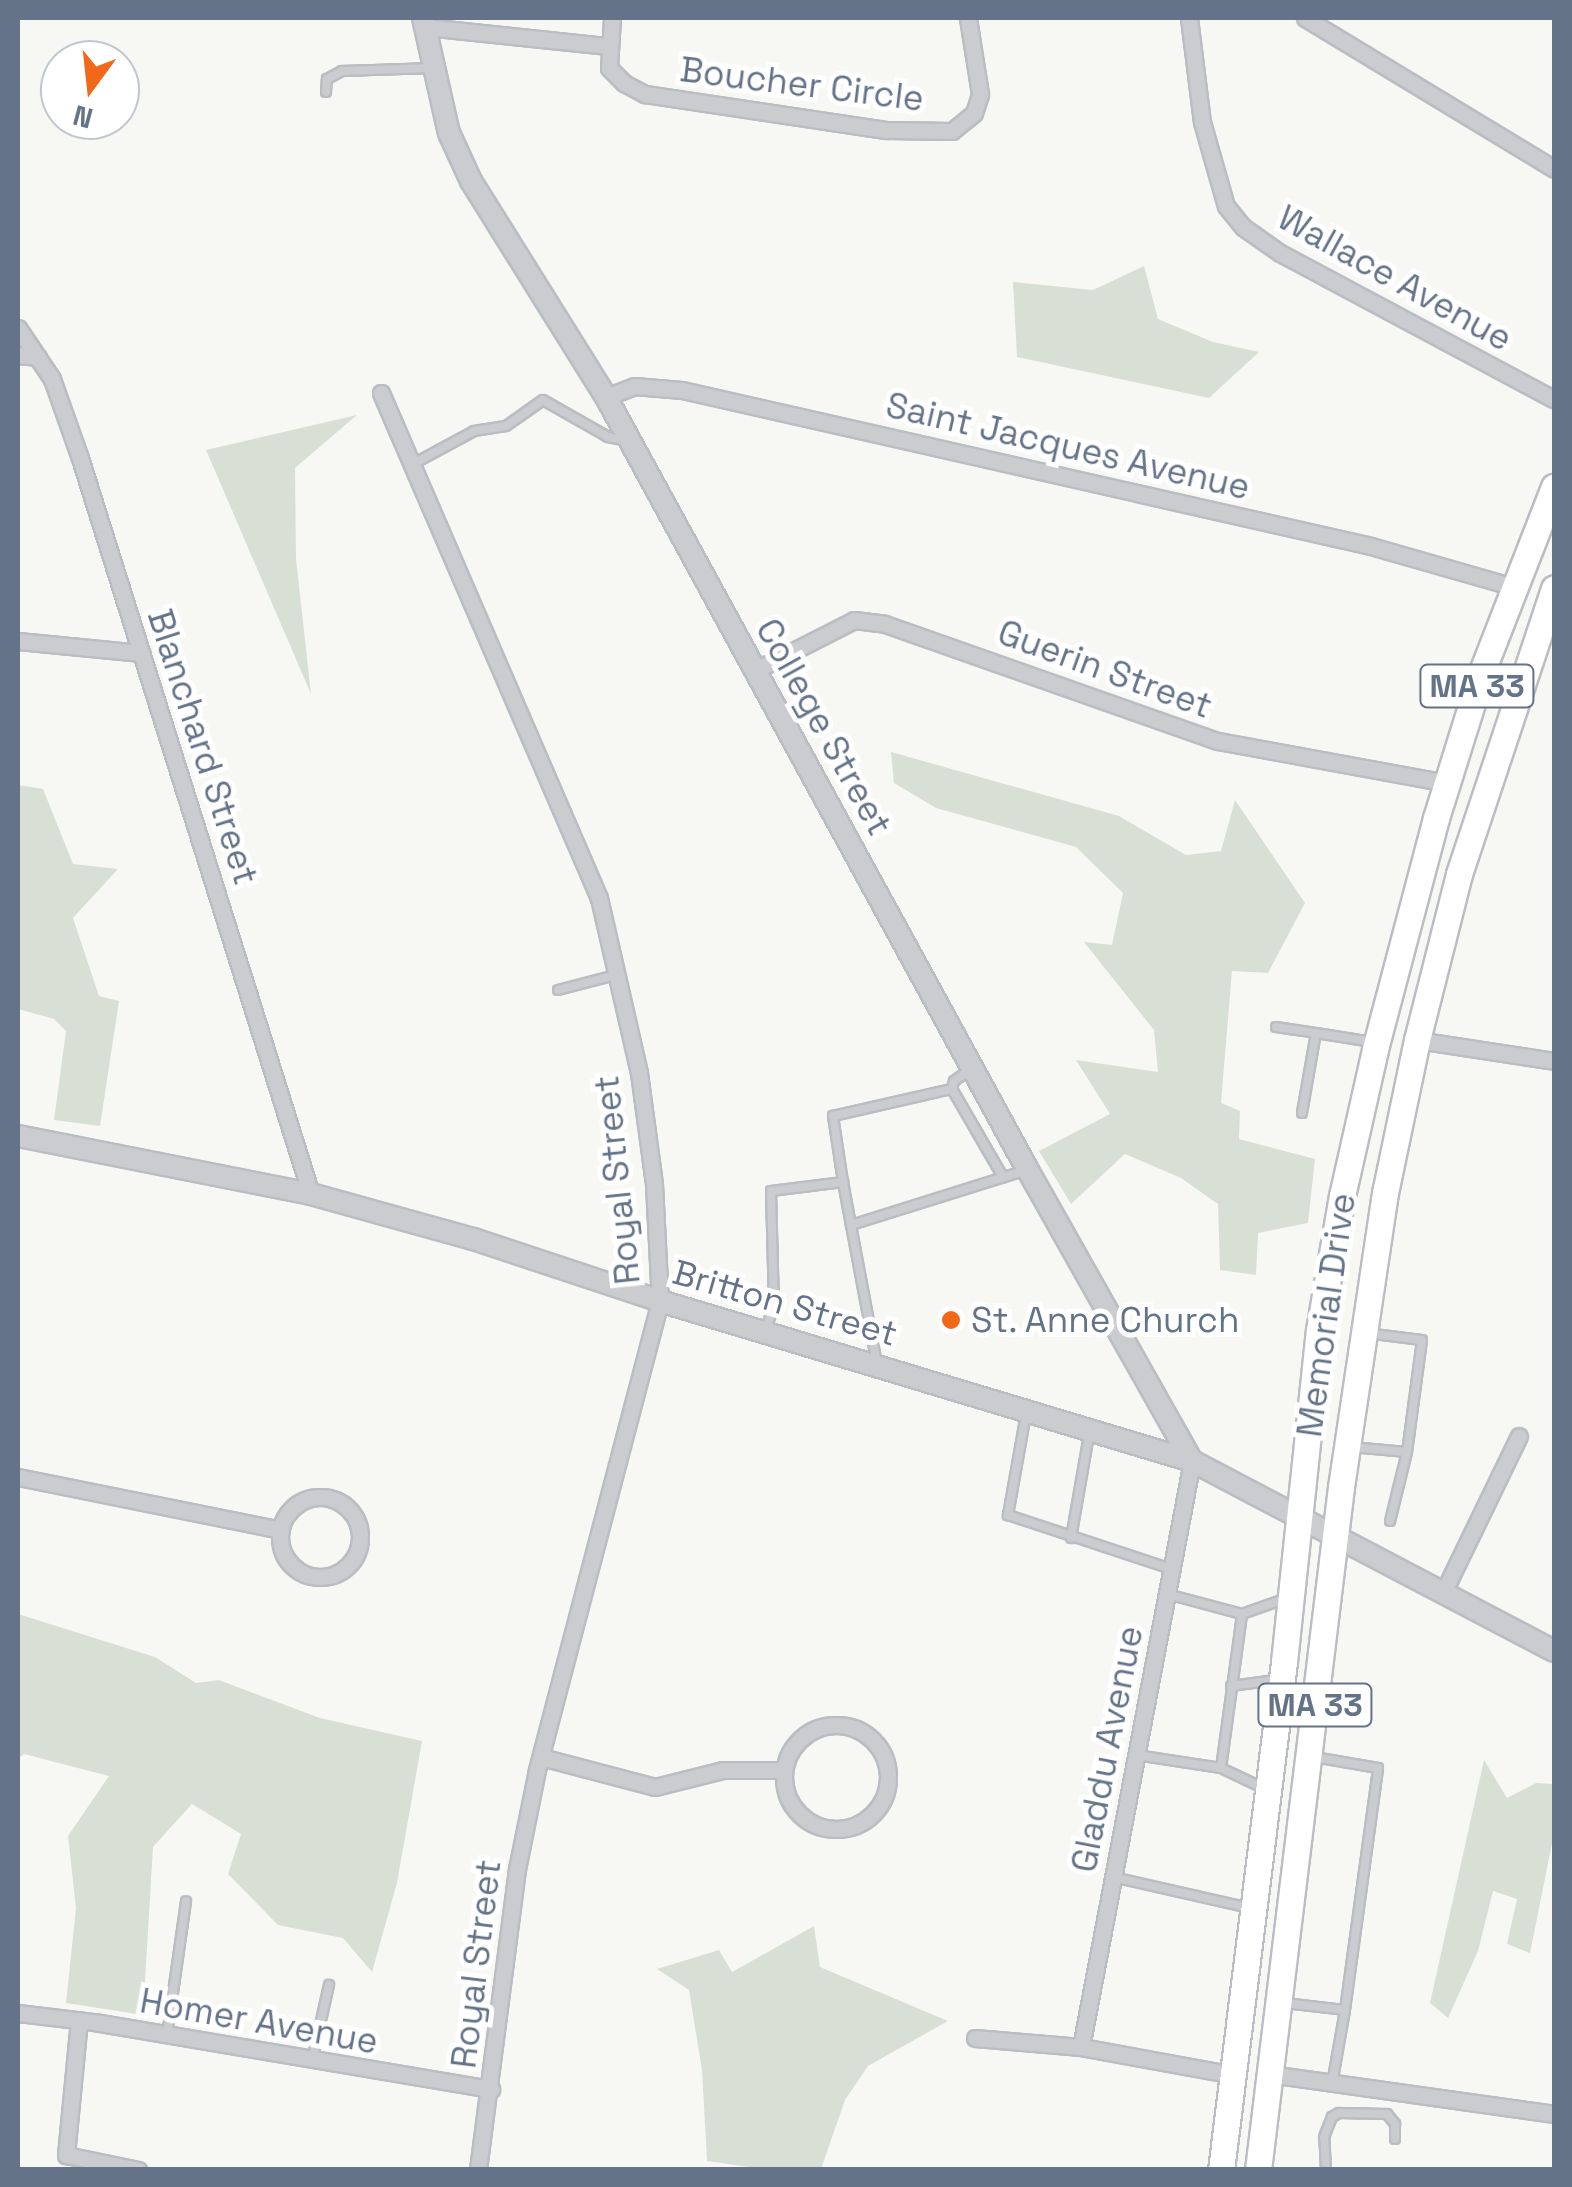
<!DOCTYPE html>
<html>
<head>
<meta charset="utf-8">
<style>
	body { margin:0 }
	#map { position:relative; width:1572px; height:2187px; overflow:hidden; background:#f7f8f4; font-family:"Space Grotesk",sans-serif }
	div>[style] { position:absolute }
	.green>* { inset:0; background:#d8e0d5 }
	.roads { filter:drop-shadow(2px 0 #babdc2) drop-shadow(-2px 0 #babdc2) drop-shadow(0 2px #babdc2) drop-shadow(0 -2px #babdc2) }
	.service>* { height:8px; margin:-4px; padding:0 4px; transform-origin:4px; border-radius:4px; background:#caccd0 }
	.minor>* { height:15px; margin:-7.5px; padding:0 7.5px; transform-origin:7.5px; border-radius:7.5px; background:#caccd0 }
	.minor>.ring { margin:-7.5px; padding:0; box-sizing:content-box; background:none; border:15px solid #caccd0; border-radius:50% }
	.tertiary>* { height:20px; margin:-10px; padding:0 10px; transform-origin:10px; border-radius:10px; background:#caccd0 }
	.primary>* { height:25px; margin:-12.5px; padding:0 12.5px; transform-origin:12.5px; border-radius:12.5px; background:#fff }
	.dots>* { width:28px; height:28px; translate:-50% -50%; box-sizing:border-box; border:5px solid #fff; border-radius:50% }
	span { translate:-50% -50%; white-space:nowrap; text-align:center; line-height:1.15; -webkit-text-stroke:10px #fff; paint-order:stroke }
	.shield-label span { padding:2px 8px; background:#fff; border:2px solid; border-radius:8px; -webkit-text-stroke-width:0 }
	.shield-label { font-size:32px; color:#647388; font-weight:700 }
	.street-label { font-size:35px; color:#647388 }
	.poi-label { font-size:35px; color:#647388 }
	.left { translate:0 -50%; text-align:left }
	.frame { position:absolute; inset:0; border:20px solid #647388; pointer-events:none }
	.north { position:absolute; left:40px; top:40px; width:100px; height:100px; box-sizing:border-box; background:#fff; border:2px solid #c1c7cf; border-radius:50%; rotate:195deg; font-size:28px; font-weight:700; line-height:40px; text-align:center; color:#647388 }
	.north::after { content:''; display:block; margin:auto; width:35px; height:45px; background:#f1681b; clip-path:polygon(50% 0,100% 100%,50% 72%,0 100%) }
</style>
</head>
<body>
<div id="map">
	<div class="green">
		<div style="clip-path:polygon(1144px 266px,1158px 319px,1213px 342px,1259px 352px,1209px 398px,1017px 357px,1013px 282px,1093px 290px)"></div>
		<div style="clip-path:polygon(357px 415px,295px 468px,296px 559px,311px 694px,206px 450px)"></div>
		<div style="clip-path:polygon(891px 752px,1119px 816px,1186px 855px,1221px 851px,1235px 800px,1305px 903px,1268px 973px,1232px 971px,1221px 1103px,1240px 1111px,1239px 1139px,1315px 1159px,1308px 1223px,1258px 1233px,1256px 1275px,1220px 1270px,1218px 1204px,1181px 1178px,1125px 1154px,1071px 1204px,1039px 1151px,1110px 1114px,1076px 1060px,1158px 1072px,1154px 1030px,1084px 942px,1112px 945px,1123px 893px,1076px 847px,936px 808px,894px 783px)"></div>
		<div style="clip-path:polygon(18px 785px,43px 789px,73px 864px,118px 869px,73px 918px,99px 996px,119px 1001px,100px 1126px,54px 1120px,66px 1031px,54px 1019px,18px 1009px)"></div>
		<div style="clip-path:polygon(18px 1614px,155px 1657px,196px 1683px,219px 1680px,320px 1718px,422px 1741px,397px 1883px,372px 1972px,343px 1938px,278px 1925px,228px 1874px,241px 1834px,192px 1804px,153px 1847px,143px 2015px,66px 2003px,76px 1908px,68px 1836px,109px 1776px,24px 1754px,18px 1759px)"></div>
		<div style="clip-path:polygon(1484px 1760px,1507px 1798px,1536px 1783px,1554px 1784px,1554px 1833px,1530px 1953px,1507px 1944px,1517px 1899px,1493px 1891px,1478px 1951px,1448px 2018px,1430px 2003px)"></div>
		<div style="clip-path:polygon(814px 1926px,820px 1967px,948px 2021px,868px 2066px,845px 2100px,821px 2169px,763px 2169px,707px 2161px,702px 2070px,689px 1990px,657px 1969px,719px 1950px,732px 1972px)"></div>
	</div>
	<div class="roads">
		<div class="service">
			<div style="left:326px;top:92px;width:13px;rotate:-86deg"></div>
			<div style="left:327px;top:79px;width:17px;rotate:-28deg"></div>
			<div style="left:342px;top:71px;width:92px;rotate:-1.9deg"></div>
			<div style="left:413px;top:464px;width:69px;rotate:-28.4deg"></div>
			<div style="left:474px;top:431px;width:32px;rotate:-9deg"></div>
			<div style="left:506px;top:426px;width:45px;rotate:-35.1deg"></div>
			<div style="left:543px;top:400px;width:75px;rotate:29.6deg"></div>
			<div style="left:608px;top:437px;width:19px;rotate:12deg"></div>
			<div style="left:558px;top:990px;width:63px;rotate:-14.7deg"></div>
			<div style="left:1276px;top:1027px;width:40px;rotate:8.5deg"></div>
			<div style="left:952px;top:1089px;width:102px;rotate:59.9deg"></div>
			<div style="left:1302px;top:1113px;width:81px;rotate:-80.1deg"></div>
			<div style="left:1316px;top:1033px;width:57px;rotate:9.1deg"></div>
			<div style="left:843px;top:1182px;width:44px;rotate:79.5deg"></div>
			<div style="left:765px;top:1331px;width:27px;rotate:-70deg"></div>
			<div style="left:774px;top:1306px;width:115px;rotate:-91.5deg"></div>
			<div style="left:771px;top:1191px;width:73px;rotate:-7.1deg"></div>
			<div style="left:843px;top:1182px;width:67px;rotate:-98.6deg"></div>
			<div style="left:833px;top:1116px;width:122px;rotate:-12.8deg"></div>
			<div style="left:952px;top:1089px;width:8px;rotate:-76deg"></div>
			<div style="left:954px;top:1081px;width:19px;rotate:-35deg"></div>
			<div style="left:1366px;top:1333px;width:56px;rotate:7.1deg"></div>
			<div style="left:1422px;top:1340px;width:113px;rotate:97.6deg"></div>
			<div style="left:877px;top:1364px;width:141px;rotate:-100.6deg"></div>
			<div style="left:851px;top:1225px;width:183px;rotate:-17.4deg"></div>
			<div style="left:1026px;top:1414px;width:103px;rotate:100.1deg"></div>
			<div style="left:1008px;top:1515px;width:172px;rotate:18.3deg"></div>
			<div style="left:1351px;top:1447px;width:56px;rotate:5.1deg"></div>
			<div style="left:1407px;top:1452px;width:71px;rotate:103.8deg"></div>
			<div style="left:1071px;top:1538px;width:105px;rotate:-80.1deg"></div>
			<div style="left:1167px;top:1594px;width:78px;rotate:14.9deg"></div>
			<div style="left:1242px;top:1614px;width:48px;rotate:-19.6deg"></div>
			<div style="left:1231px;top:1686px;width:45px;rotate:-7.6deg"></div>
			<div style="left:1136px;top:1755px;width:86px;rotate:8.7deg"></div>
			<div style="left:1221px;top:1768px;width:44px;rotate:25.4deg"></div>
			<div style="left:1221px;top:1768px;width:155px;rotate:-82.2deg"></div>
			<div style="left:1113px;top:1877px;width:139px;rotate:12.8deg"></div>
			<div style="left:1284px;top:2003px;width:61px;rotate:6.5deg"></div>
			<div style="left:1345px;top:2010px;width:244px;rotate:-82.2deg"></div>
			<div style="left:1378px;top:1768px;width:65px;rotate:-170.2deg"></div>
			<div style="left:167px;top:2035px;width:135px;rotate:-81.9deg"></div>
			<div style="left:312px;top:2061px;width:78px;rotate:-77.4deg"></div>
			<div style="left:1332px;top:2084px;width:75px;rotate:-80deg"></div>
			<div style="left:1326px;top:2170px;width:33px;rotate:-93deg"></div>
			<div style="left:1324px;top:2137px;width:22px;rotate:-68deg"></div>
			<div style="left:1332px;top:2117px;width:8px;rotate:-30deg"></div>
			<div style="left:1339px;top:2113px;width:48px;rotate:1.2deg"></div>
			<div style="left:1387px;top:2114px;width:13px;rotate:51deg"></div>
			<div style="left:1395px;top:2124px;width:15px;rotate:90deg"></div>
		</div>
		<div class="minor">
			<div style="left:612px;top:18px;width:50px;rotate:93.4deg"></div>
			<div style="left:609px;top:68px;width:21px;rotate:45deg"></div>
			<div style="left:624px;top:83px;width:24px;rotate:28deg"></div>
			<div style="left:645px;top:94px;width:245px;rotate:8.5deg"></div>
			<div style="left:887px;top:130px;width:65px;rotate:0.9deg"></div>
			<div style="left:952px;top:131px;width:28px;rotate:-39deg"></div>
			<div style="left:974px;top:113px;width:20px;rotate:-72deg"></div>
			<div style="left:980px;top:94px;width:77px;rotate:-99deg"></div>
			<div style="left:1189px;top:18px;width:105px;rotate:82.9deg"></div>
			<div style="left:1202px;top:122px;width:87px;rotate:74.1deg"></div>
			<div style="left:1226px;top:206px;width:27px;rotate:51deg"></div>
			<div style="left:1243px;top:227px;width:45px;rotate:35.1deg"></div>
			<div style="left:1280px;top:253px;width:310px;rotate:28.1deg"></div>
			<div style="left:1305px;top:18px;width:291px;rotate:31.2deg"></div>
			<div style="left:426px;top:27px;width:183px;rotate:6deg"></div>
			<div style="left:18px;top:328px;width:61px;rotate:56.3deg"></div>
			<div style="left:52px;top:379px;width:84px;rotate:70.5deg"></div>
			<div style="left:80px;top:458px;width:771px;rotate:72.58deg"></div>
			<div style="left:18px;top:355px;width:20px;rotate:6deg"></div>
			<div style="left:381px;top:393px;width:550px;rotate:66.65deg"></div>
			<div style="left:599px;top:898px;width:180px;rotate:77.1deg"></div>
			<div style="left:639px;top:1073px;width:112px;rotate:82.3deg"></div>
			<div style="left:654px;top:1184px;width:117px;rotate:87.1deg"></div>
			<div style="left:660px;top:1301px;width:485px;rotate:104.7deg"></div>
			<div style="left:537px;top:1770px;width:101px;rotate:101.4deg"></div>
			<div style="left:517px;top:1869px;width:304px;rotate:97.4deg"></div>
			<div style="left:606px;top:397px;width:30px;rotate:-21deg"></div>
			<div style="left:634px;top:386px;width:48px;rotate:4.8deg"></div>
			<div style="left:682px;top:390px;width:706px;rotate:12.76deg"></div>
			<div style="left:1371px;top:546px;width:149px;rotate:16deg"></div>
			<div style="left:18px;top:641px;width:124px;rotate:5.6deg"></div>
			<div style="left:756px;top:670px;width:110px;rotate:-27deg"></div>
			<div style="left:854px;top:620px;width:31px;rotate:7deg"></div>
			<div style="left:885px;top:624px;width:353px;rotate:19.4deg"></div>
			<div style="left:1218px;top:741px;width:233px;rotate:10.4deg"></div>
			<div style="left:1417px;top:1040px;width:139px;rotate:8.7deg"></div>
			<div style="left:18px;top:1477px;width:268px;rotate:11.4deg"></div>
			<div class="ring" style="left:280px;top:1497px;width:65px;height:65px"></div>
			<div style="left:1444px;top:1591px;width:172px;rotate:-64.2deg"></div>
			<div class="ring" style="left:784px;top:1725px;width:89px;height:89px"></div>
			<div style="left:541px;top:1757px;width:118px;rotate:14.7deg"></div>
			<div style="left:655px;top:1787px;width:70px;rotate:-14deg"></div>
			<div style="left:723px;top:1770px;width:61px"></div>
			<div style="left:18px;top:2013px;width:77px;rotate:6.8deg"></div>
			<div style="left:94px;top:2022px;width:403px;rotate:9.6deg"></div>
			<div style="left:79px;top:2020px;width:136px;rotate:95.5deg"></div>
			<div style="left:66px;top:2155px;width:74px;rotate:11.8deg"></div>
			<div style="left:975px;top:2038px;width:106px;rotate:4.9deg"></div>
			<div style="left:1081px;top:2047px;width:155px;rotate:10.4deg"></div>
			<div style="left:1081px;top:2047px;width:596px;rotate:-79.27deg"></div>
			<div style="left:1270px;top:2074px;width:287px;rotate:8deg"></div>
		</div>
		<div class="tertiary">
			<div style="left:423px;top:18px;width:118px;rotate:77.3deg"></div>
			<div style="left:449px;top:133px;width:53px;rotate:65.4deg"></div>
			<div style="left:471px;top:181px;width:255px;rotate:58deg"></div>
			<div style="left:606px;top:397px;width:875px;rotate:61.38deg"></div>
			<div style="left:1025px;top:1165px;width:340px;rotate:60.6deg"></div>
			<div style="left:18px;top:1136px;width:299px;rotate:11.2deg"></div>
			<div style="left:311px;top:1194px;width:168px;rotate:15.5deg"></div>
			<div style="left:473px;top:1239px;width:197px;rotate:18.3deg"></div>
			<div style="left:660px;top:1301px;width:556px;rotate:16.74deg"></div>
			<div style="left:1192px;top:1461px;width:409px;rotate:27.7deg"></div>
		</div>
		<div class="primary">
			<div style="left:1221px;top:2170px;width:512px;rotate:-82.93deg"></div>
			<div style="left:1284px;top:1662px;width:334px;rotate:-84deg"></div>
			<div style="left:1319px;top:1330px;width:136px;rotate:-80.3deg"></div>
			<div style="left:1342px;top:1196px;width:151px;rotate:-77.3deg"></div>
			<div style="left:1375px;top:1049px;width:239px;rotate:-75.2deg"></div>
			<div style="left:1436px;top:818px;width:151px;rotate:-72.6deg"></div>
			<div style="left:1481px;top:674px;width:201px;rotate:-68.7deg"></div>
			<div style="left:1258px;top:2170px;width:688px;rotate:-83.07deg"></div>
			<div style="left:1341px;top:1487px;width:297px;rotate:-81.5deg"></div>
			<div style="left:1385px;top:1193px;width:156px;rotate:-78.2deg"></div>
			<div style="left:1417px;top:1040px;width:171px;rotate:-75.8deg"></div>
			<div style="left:1459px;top:874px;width:301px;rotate:-71.6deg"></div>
		</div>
	</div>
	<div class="dots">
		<div style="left:951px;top:1320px;background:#f1681b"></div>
	</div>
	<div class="shield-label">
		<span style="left:1477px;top:686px">MA 33</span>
		<span style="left:1315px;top:1705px">MA 33</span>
	</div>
	<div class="street-label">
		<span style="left:802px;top:84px;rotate:7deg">Boucher Circle</span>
		<span style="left:1395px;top:278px;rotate:29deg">Wallace Avenue</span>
		<span style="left:1068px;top:446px;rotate:13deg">Saint Jacques Avenue</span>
		<span style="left:1105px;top:669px;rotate:20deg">Guerin Street</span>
		<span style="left:824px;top:727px;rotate:61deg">College Street</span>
		<span style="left:203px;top:747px;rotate:72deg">Blanchard Street</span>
		<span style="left:617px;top:1180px;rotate:-96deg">Royal Street</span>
		<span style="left:785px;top:1303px;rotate:16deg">Britton Street</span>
		<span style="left:1326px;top:1315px;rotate:-82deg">Memorial Drive</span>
		<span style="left:1107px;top:1749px;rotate:-79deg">Gladdu Avenue</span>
		<span style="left:476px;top:1964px;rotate:-83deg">Royal Street</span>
		<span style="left:259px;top:2021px;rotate:10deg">Homer Avenue</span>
	</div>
	<div class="poi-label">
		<span class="left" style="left:971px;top:1320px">St. Anne Church</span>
	</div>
	<div class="frame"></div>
	<div class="north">N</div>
</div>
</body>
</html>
